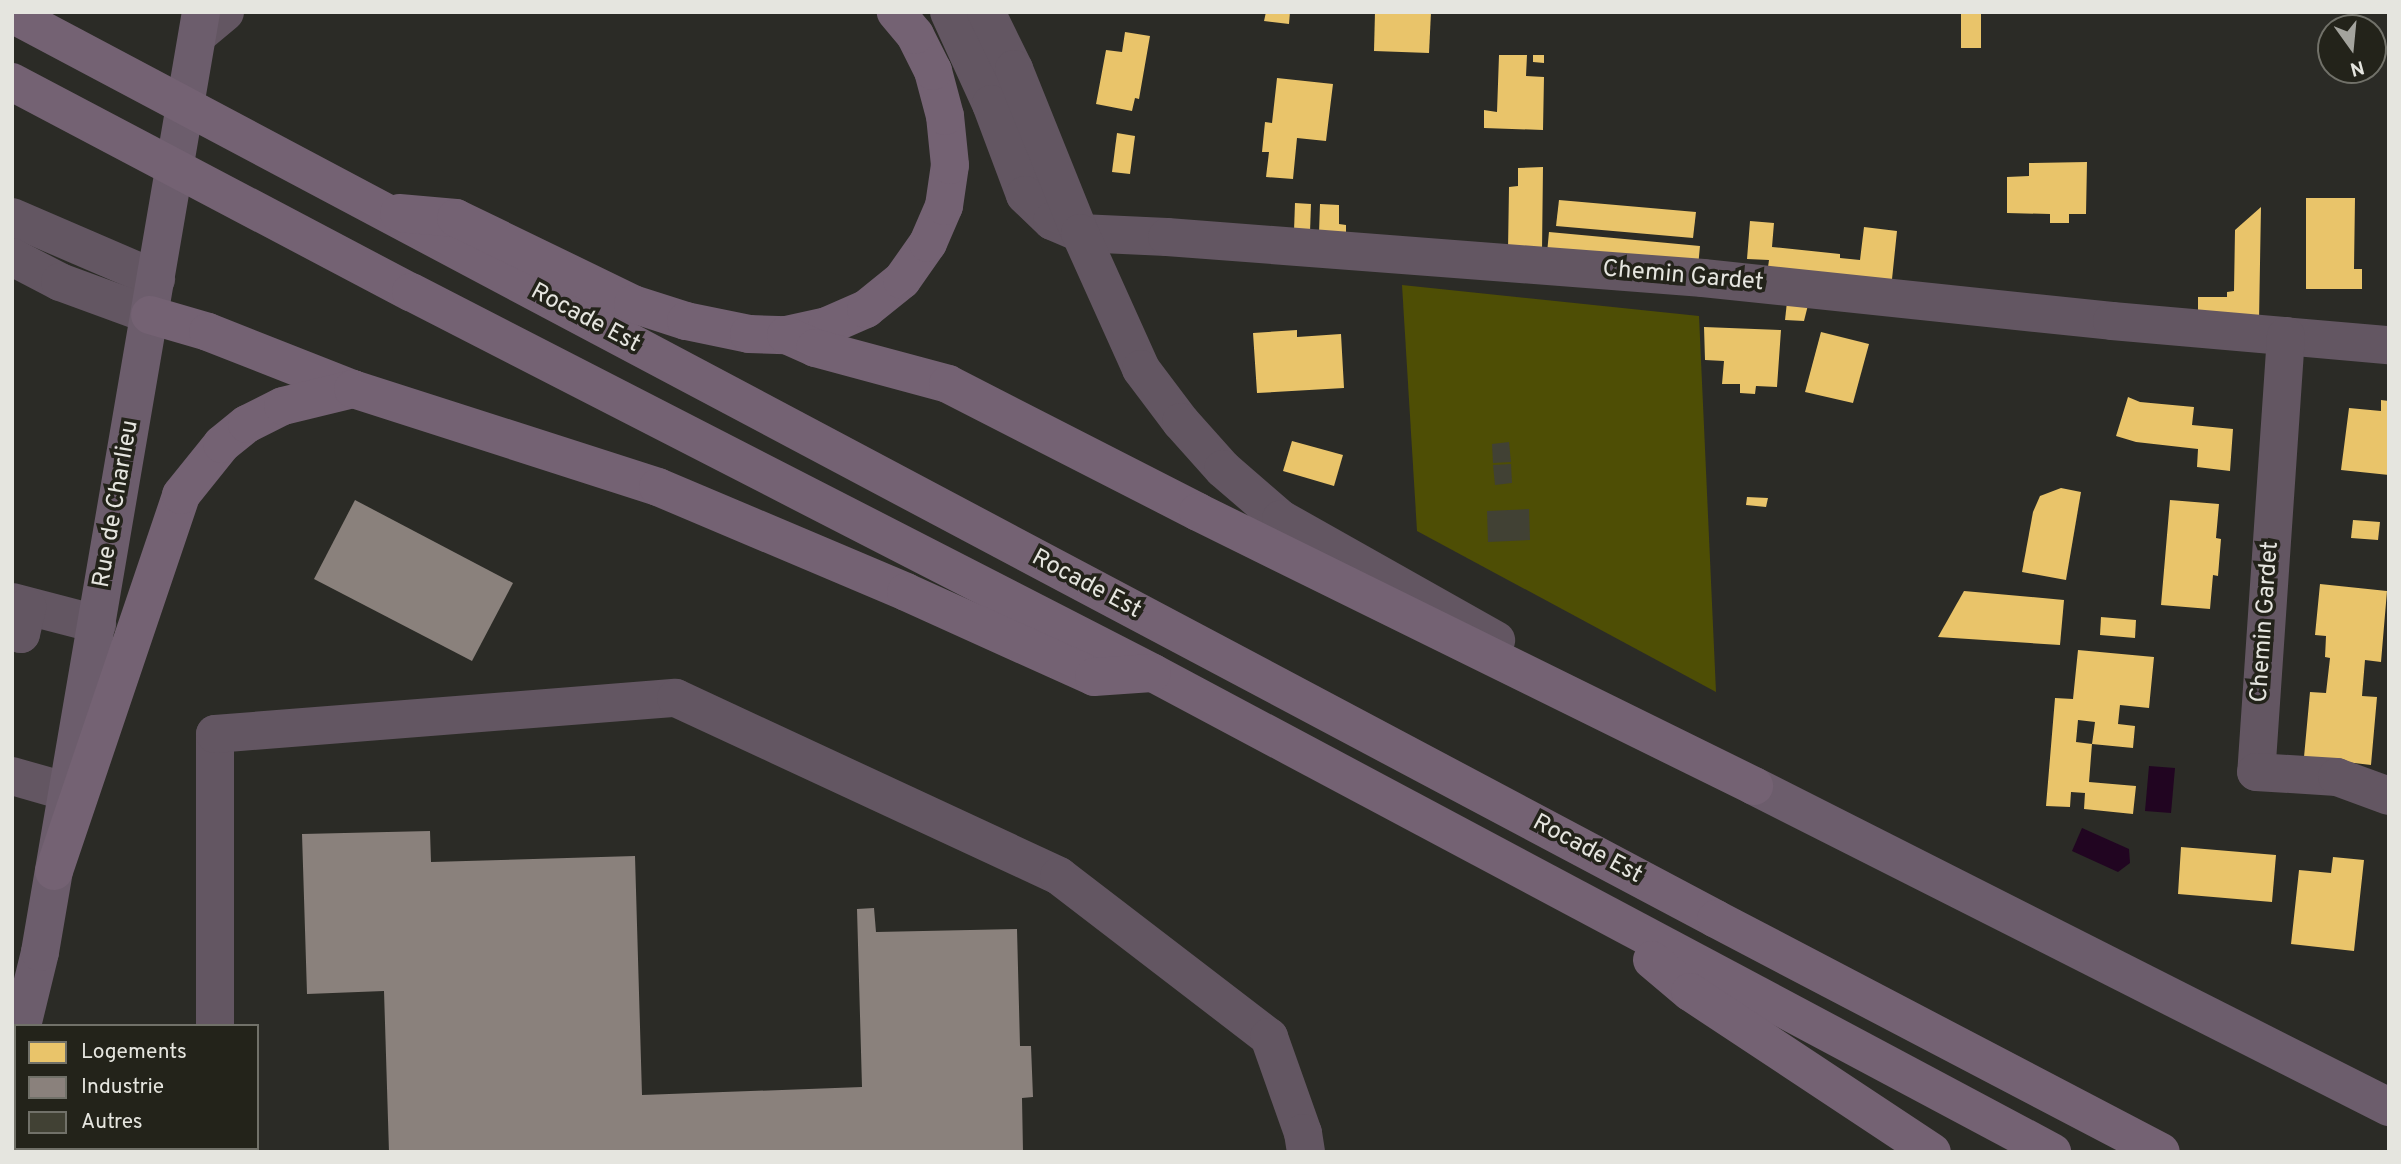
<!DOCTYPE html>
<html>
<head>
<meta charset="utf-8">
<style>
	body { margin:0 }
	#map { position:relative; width:2401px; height:1164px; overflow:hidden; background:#2b2b26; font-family:Overpass,sans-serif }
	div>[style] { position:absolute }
	.green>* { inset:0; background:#4e4e05 }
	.water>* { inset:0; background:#210521 }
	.homes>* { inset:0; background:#e9c46a }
	.industry>* { inset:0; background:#8a817c }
	.building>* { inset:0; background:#414134 }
	.minor>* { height:38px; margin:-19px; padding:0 19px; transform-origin:19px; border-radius:19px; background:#635662 }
	.major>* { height:38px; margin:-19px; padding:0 19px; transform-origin:19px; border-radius:19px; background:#6c5d6c }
	.highway>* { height:38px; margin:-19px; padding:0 19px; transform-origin:19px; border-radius:19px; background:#746273 }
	span { translate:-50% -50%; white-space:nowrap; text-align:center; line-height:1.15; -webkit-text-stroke:7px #23231a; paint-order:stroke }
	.street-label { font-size:24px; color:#e5e5df }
	.frame { position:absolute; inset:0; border:14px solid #e5e5df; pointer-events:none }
	.legend { position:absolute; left:14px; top:1024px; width:245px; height:126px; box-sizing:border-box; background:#23231a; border:2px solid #717169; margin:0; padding:9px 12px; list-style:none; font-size:21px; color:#e5e5df }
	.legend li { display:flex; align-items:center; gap:14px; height:35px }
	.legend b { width:35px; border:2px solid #717169 }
	.north { position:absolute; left:2317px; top:14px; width:70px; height:70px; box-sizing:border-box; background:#23231a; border:2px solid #717169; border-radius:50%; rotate:165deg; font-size:19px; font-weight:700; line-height:28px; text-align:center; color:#e5e5df }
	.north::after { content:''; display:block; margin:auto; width:24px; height:32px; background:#a4a49e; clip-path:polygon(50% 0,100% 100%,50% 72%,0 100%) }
</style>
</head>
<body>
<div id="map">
	<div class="green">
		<div style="clip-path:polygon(1402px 285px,1699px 316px,1716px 692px,1417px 531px)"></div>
	</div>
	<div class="water">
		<div style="clip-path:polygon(2149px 766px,2175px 768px,2171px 813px,2145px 811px)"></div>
		<div style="clip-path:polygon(2082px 828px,2129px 849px,2130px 863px,2118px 872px,2072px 851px)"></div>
	</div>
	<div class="homes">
		<div style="clip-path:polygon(1266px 12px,1290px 12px,1289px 24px,1264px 21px)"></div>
		<div style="clip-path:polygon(1375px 12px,1431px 12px,1429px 53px,1374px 51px)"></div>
		<div style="clip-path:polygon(1961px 12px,1981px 12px,1981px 48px,1961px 48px)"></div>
		<div style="clip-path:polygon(1125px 32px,1150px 36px,1139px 99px,1135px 98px,1132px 111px,1096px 104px,1106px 50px,1122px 52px)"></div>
		<div style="clip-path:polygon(1499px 55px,1527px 55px,1526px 76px,1544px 77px,1543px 130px,1484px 128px,1484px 110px,1497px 112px)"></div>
		<div style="clip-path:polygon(1533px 55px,1544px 55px,1544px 63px,1533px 62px)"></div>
		<div style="clip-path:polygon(1277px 78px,1333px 84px,1326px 141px,1297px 138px,1293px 179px,1266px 177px,1269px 152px,1262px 152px,1265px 122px,1272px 123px)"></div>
		<div style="clip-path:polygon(1117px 133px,1135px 136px,1130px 174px,1112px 172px)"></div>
		<div style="clip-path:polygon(2087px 162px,2086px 214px,2069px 214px,2069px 223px,2050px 223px,2050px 214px,2007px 213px,2007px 177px,2029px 176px,2029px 163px)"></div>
		<div style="clip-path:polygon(1543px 167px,1542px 252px,1508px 250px,1509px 187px,1518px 186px,1518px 168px)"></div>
		<div style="clip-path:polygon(2306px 198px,2355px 198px,2354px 269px,2362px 269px,2362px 289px,2306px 289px)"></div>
		<div style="clip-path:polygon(1559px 200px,1696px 212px,1693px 238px,1556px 226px)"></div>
		<div style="clip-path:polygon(1295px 203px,1311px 204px,1310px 232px,1294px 231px)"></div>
		<div style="clip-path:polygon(1320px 204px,1339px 205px,1339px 224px,1346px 225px,1346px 236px,1319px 233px)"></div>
		<div style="clip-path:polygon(2261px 207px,2259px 321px,2198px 310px,2198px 297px,2227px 297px,2227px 292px,2234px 291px,2235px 230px)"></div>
		<div style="clip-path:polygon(1750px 221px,1774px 223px,1772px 247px,1840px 254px,1840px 258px,1860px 260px,1864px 227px,1897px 231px,1891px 289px,1767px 274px,1769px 260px,1747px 259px)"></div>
		<div style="clip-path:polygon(1549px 232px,1700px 246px,1698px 267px,1547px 253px)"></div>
		<div style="clip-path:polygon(1787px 302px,1808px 305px,1804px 321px,1785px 320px)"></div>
		<div style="clip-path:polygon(1704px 327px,1781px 330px,1777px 387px,1756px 386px,1755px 394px,1740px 393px,1740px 384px,1722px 384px,1724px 361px,1705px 360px)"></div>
		<div style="clip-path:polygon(1297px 330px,1297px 337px,1341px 334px,1344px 388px,1257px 393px,1253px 333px)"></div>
		<div style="clip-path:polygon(1821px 332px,1869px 344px,1853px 403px,1805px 392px)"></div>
		<div style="clip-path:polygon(2128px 397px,2140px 402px,2194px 407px,2192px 425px,2233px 429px,2230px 471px,2197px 467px,2198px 449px,2136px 442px,2116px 436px)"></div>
		<div style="clip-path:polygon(2381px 400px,2389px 401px,2389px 475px,2341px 470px,2349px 408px,2381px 411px)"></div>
		<div style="clip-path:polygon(1292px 441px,1343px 455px,1334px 486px,1283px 471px)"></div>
		<div style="clip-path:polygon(2061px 488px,2081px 492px,2066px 580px,2022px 572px,2033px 512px,2040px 496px)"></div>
		<div style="clip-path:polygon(1747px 497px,1768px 498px,1766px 507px,1746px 505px)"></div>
		<div style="clip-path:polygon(2170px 500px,2219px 504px,2216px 538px,2221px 539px,2218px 576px,2213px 575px,2210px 609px,2161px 605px)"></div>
		<div style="clip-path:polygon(2353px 520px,2380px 522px,2378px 540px,2351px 538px)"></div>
		<div style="clip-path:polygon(2320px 584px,2387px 591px,2381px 662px,2365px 660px,2362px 696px,2377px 697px,2371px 765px,2304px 757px,2310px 692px,2326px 693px,2330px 658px,2325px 657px,2326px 636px,2315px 635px)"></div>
		<div style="clip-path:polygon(1964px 591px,2064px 600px,2060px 645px,1938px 637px)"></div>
		<div style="clip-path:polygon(2101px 617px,2136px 620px,2135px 638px,2100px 635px)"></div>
		<div style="clip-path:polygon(evenodd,2078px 650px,2154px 657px,2149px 708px,2120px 705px,2118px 724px,2135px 726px,2133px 748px,2092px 744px,2089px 782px,2136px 786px,2133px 814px,2084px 809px,2085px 793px,2071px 792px,2070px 807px,2046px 806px,2055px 698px,2073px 699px,2078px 650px,2078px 720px,2095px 722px,2092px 744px,2076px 742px,2078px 720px)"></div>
		<div style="clip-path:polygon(2181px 847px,2276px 855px,2272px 902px,2178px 894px)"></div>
		<div style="clip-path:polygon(2333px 857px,2364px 860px,2354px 951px,2291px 944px,2299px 870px,2331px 873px)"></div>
	</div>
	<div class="industry">
		<div style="clip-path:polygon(355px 500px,513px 583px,472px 661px,314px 579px)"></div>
		<div style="clip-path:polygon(430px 831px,431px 862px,635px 856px,642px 1095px,862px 1087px,857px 909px,874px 908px,876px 932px,1017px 929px,1020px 1046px,1031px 1046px,1033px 1097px,1022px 1098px,1023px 1152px,389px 1152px,384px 991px,307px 994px,302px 834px)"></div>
		<div style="clip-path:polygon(166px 1148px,258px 1148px,259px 1152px,166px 1152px)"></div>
	</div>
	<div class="building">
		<div style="clip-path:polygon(1509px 442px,1511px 462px,1493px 463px,1492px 444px)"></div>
		<div style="clip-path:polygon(1511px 464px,1512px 483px,1495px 485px,1493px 465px)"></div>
		<div style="clip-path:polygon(1529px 509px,1530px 540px,1488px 542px,1487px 511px)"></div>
	</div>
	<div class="minor">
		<div style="left:949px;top:12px;width:101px;rotate:65.5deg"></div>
		<div style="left:991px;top:104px;width:97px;rotate:69.5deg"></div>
		<div style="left:1025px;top:195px;width:37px;rotate:44deg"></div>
		<div style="left:1052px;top:221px;width:30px;rotate:23deg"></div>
		<div style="left:1080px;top:233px;width:87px;rotate:2.6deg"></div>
		<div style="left:1167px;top:237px;width:538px;rotate:4.37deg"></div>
		<div style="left:1703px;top:278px;width:411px;rotate:6deg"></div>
		<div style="left:2112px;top:321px;width:278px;rotate:5deg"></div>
		<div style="left:986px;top:12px;width:64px;rotate:63.8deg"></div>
		<div style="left:1014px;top:69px;width:177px;rotate:68.1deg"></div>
		<div style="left:1080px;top:233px;width:149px;rotate:65.8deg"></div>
		<div style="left:1141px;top:369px;width:66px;rotate:53deg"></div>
		<div style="left:1181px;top:422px;width:63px;rotate:48.2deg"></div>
		<div style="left:1223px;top:469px;width:77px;rotate:40.8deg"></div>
		<div style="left:1281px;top:519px;width:247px;rotate:29.4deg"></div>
		<div style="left:199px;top:34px;width:34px;rotate:-40deg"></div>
		<div style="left:12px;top:217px;width:157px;rotate:23.3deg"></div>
		<div style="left:12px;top:257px;width:54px;rotate:27.5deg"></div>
		<div style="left:60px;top:282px;width:96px;rotate:20.1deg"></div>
		<div style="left:2286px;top:336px;width:437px;rotate:93.9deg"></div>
		<div style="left:2256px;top:772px;width:81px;rotate:3.5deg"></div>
		<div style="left:2337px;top:777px;width:55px;rotate:20.1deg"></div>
		<div style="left:12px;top:602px;width:88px;rotate:14.5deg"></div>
		<div style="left:12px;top:632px;width:9px;rotate:13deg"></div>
		<div style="left:21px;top:634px;width:28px;rotate:-77deg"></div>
		<div style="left:12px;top:776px;width:58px;rotate:15.9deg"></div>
		<div style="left:215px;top:1026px;width:292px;rotate:-90deg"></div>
		<div style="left:215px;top:734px;width:462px;rotate:-4.5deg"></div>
		<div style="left:676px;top:698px;width:422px;rotate:24.9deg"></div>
		<div style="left:1059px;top:876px;width:265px;rotate:37.5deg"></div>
		<div style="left:1269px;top:1037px;width:102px;rotate:70.5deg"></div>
		<div style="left:1303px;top:1133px;width:19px;rotate:81deg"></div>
	</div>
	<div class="major">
		<div style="left:1754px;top:786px;width:712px;rotate:26.82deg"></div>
		<div style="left:22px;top:1026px;width:76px;rotate:-76.3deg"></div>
		<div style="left:40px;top:952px;width:954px;rotate:-80.28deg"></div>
		<div style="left:12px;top:1058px;width:13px;rotate:-72deg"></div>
		<div style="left:23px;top:1152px;width:4px;rotate:-90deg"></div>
	</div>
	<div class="highway">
		<div style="left:12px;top:14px;width:1929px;rotate:27.97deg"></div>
		<div style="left:1716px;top:919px;width:502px;rotate:27.64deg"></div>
		<div style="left:12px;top:82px;width:451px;rotate:27.8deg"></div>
		<div style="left:411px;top:292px;width:834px;rotate:27.18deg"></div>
		<div style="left:1153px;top:673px;width:1019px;rotate:28.05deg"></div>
		<div style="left:399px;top:213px;width:57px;rotate:5deg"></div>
		<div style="left:456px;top:218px;width:197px;rotate:25.9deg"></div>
		<div style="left:633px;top:304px;width:56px;rotate:17.8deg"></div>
		<div style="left:686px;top:321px;width:64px;rotate:11.7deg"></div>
		<div style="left:749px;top:334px;width:37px;rotate:2deg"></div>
		<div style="left:786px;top:335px;width:42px;rotate:-12.4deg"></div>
		<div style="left:827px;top:326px;width:43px;rotate:-23.6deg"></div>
		<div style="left:866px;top:309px;width:46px;rotate:-38.9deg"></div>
		<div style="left:902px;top:280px;width:45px;rotate:-54.9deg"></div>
		<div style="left:928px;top:243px;width:40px;rotate:-66.6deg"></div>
		<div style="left:944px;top:206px;width:41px;rotate:-81.7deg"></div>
		<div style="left:950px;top:165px;width:49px;rotate:-95.8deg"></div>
		<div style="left:945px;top:116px;width:47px;rotate:-104.9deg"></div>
		<div style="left:933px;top:71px;width:40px;rotate:-116.6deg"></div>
		<div style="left:915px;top:35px;width:30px;rotate:-130deg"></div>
		<div style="left:150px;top:315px;width:60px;rotate:16.3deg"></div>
		<div style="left:208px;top:332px;width:156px;rotate:21.5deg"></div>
		<div style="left:786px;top:335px;width:32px;rotate:24deg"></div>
		<div style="left:815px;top:348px;width:138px;rotate:15.1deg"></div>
		<div style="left:948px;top:384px;width:281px;rotate:27.1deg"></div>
		<div style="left:1198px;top:512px;width:620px;rotate:26.23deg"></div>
		<div style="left:54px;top:871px;width:397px;rotate:-71.3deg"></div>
		<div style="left:181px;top:495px;width:65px;rotate:-51.2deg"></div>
		<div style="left:222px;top:444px;width:32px;rotate:-39deg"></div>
		<div style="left:247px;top:424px;width:40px;rotate:-26.6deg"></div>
		<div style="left:283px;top:406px;width:72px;rotate:-13.7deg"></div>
		<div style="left:353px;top:389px;width:320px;rotate:17.8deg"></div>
		<div style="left:658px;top:487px;width:269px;rotate:22.9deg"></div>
		<div style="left:906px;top:592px;width:206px;rotate:24.3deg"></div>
		<div style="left:1094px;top:677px;width:58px;rotate:-3.9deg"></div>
		<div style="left:1652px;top:960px;width:50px;rotate:40.1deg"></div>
		<div style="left:1690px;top:992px;width:290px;rotate:33.5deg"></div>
	</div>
	<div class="street-label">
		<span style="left:1683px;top:277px;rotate:5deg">Chemin Gardet</span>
		<span style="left:585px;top:319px;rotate:28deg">Rocade Est</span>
		<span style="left:117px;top:504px;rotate:-80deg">Rue de Charlieu</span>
		<span style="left:1086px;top:585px;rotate:28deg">Rocade Est</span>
		<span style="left:2266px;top:622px;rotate:-86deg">Chemin Gardet</span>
		<span style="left:1587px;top:850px;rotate:28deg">Rocade Est</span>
	</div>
	<div class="frame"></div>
	<ul class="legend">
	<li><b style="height:19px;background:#e9c46a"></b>Logements</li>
	<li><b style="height:19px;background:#8a817c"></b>Industrie</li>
	<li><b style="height:19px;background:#414134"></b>Autres</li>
	</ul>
	<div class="north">N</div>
</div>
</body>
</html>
